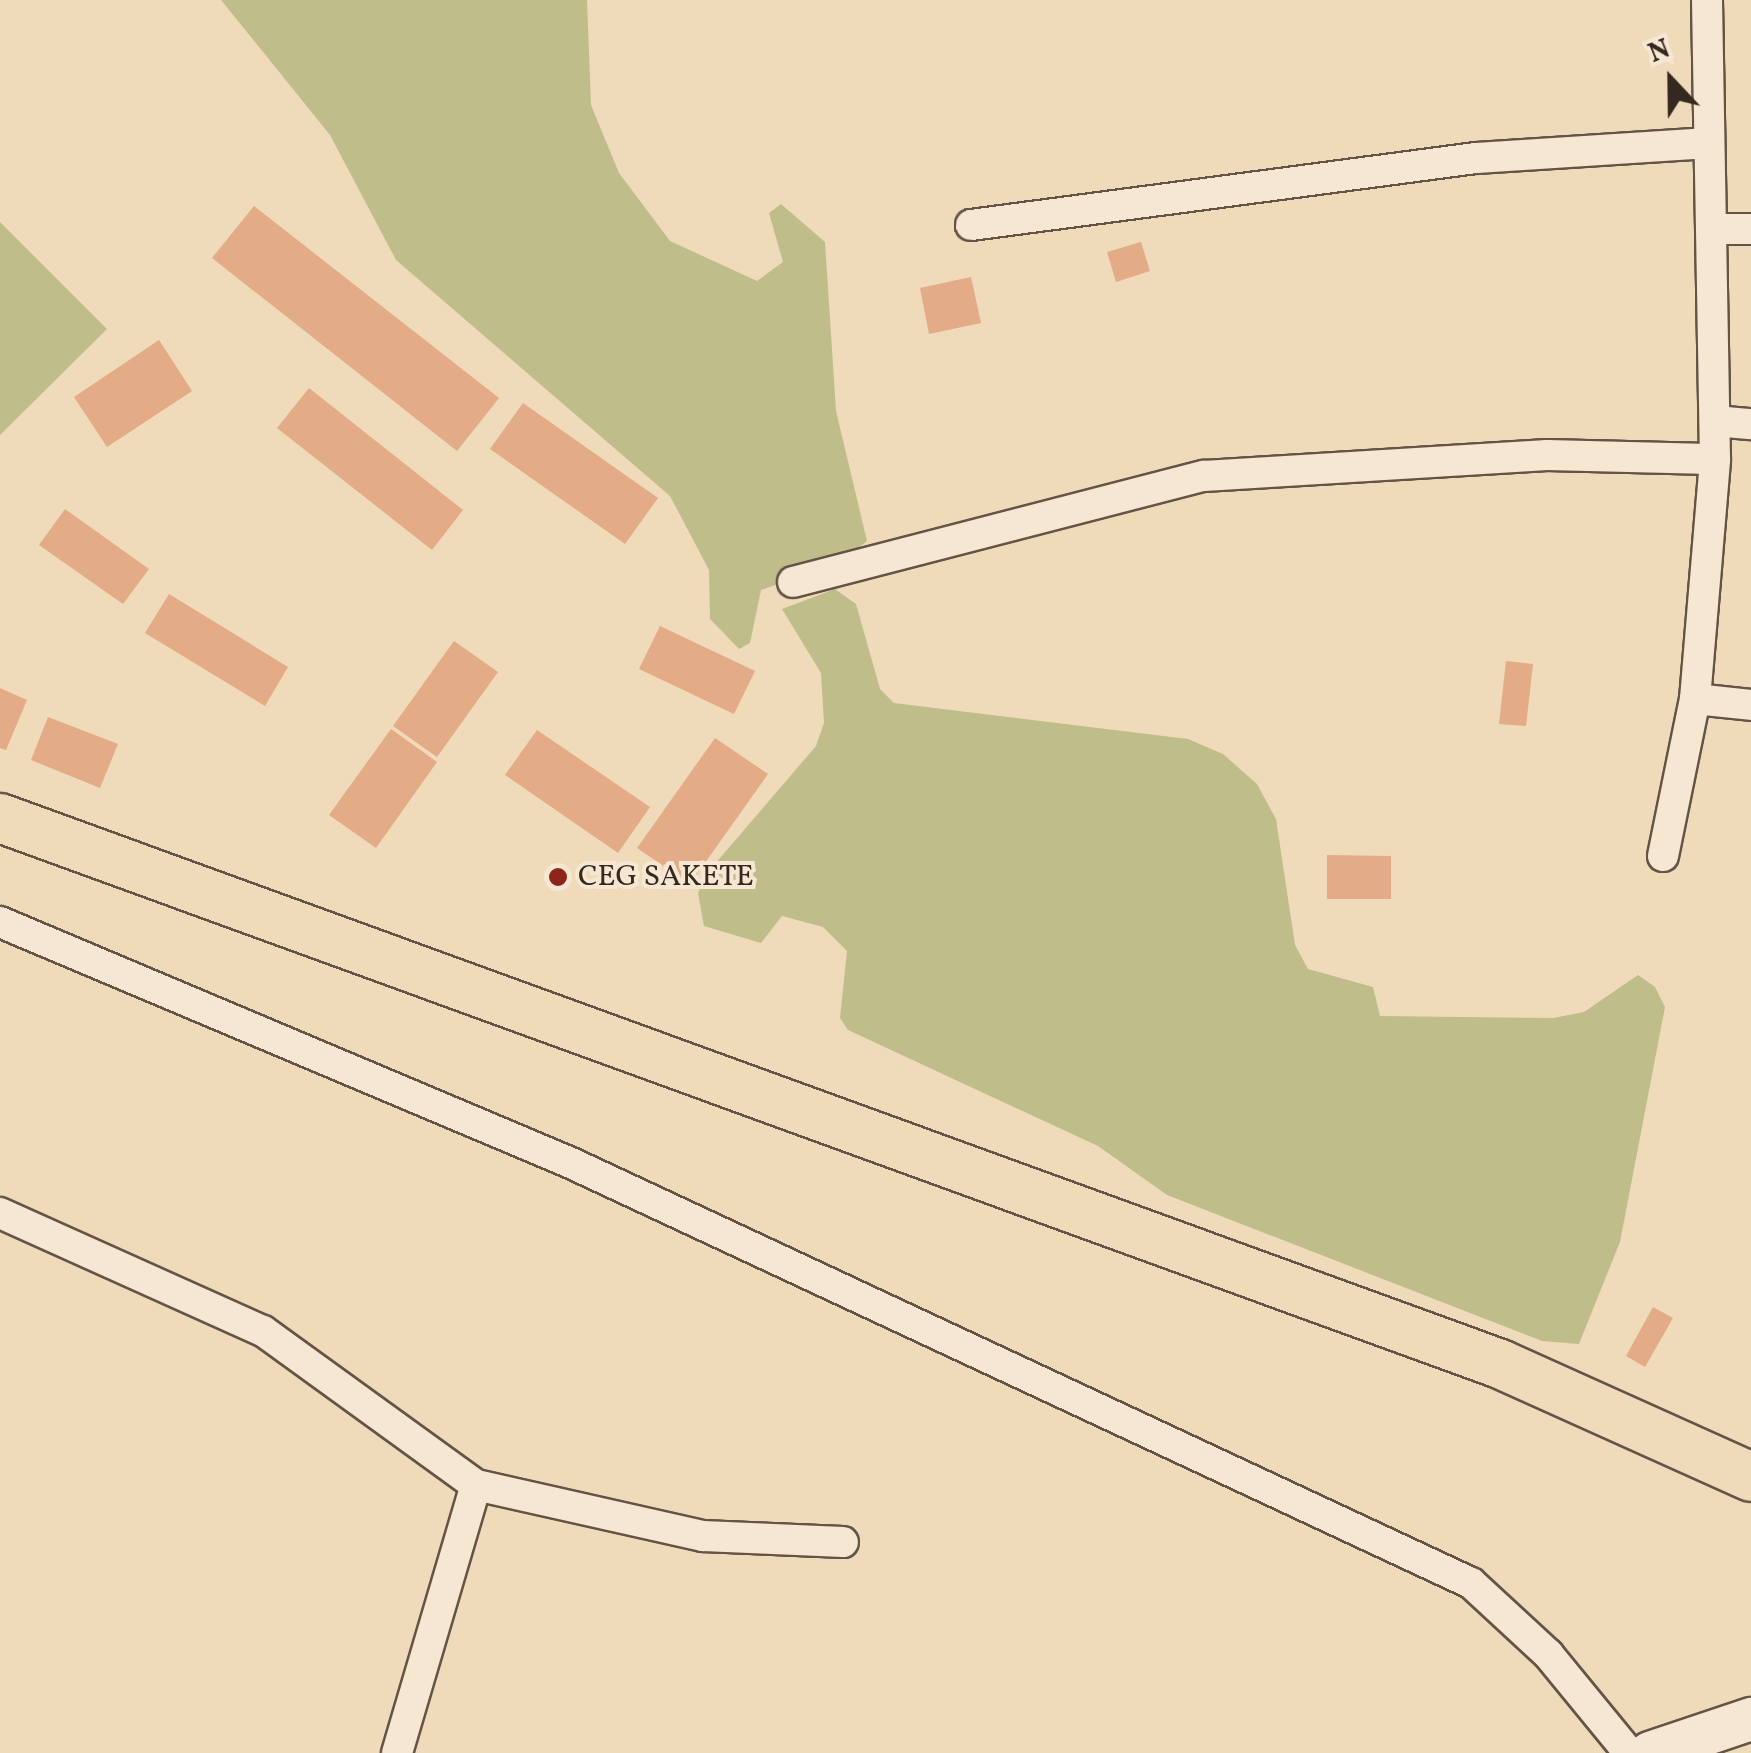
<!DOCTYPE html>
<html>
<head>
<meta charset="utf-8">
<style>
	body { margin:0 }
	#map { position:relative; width:1751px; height:1753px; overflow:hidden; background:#efdab9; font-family:Vollkorn,serif }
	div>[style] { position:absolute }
	.green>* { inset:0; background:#bfbe8b }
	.building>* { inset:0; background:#e3ab86 }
	.roads { filter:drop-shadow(2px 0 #635446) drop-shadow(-2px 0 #635446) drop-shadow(0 2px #635446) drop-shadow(0 -2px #635446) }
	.minor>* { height:30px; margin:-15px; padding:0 15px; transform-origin:15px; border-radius:15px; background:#f5e7d2 }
	.secondary>* { height:42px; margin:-21px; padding:0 21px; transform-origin:21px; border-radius:21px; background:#f5e7d2 }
	.primary>* { height:48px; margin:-24px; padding:0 24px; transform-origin:24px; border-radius:24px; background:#efdab9 }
	.dots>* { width:28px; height:28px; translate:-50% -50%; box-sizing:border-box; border:5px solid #f5e7d2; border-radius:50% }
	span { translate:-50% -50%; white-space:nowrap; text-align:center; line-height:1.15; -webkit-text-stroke:8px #f5e7d2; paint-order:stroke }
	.poi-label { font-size:30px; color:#34281f }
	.left { translate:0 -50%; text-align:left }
	.north { position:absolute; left:1621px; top:30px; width:100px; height:100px; -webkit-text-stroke:8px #f5e7d2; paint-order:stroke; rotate:338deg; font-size:28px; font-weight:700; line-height:40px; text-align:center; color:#34281f }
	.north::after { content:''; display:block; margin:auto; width:35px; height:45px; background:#34281f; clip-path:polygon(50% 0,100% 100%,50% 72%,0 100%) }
</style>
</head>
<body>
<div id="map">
	<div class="green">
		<div style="clip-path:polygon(221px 0,587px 0,591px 105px,619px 173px,670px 241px,757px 281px,783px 262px,769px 213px,781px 204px,825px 242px,836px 411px,867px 541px,840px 562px,761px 590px,750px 643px,739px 649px,710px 619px,709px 570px,670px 496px,396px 260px,330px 135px)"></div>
		<div style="clip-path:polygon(0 222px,107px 329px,0 435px)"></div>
		<div style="clip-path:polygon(835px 589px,856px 604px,880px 689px,894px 703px,1188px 739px,1223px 754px,1257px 784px,1276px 819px,1295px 945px,1308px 969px,1373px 987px,1380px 1016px,1553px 1018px,1584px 1012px,1638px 975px,1655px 987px,1665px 1007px,1620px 1242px,1579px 1344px,1542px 1341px,1167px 1195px,1098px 1146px,848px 1030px,840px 1018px,847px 951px,823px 927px,782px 916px,761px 943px,704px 926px,698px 893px,708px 872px,816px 746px,824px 723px,821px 673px,782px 609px)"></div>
	</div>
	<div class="building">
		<div style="clip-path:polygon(254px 206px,499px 398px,457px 451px,212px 258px)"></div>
		<div style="clip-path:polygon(1141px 242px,1150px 271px,1116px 282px,1107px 252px)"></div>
		<div style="clip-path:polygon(971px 277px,981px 323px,929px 334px,920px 288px)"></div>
		<div style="clip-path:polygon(159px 340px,192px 391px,107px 447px,74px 397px)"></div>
		<div style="clip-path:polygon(309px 388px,463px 510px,432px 550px,277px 428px)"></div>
		<div style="clip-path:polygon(523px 403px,658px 498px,625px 544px,490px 449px)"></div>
		<div style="clip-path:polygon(65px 509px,149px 569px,123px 604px,39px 545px)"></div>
		<div style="clip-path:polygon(169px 594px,288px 667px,265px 706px,145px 633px)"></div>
		<div style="clip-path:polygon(660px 626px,755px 671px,734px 714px,639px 669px)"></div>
		<div style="clip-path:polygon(454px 641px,498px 672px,437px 757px,393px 726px)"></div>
		<div style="clip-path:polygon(1506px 661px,1533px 664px,1526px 726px,1499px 724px)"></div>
		<div style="clip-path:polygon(0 688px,27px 700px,6px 750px,0 748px)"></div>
		<div style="clip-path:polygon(48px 717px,118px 744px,100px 788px,31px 760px)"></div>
		<div style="clip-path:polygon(391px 729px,437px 762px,376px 848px,329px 815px)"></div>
		<div style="clip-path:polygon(537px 730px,650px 807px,618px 853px,505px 775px)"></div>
		<div style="clip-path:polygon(715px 738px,768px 774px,690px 884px,637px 848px)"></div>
		<div style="clip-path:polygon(1327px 855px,1391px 856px,1391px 899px,1327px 899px)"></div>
		<div style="clip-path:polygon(1653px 1307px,1673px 1318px,1645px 1367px,1626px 1356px)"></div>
	</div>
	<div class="roads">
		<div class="minor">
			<div style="left:971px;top:225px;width:509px;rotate:-7.56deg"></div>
			<div style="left:1476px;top:158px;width:230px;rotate:-3.7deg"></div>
			<div style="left:1714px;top:229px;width:37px"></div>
			<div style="left:1715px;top:421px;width:36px;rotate:5deg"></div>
			<div style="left:793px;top:582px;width:424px;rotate:-14.5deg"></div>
			<div style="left:1204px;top:476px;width:344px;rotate:-3.5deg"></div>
			<div style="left:1547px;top:455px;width:168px;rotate:1.4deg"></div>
			<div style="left:1695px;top:699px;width:56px;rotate:6.1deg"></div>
			<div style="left:1663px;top:856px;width:160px;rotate:-78.5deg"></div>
			<div style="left:1695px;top:699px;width:241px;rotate:-85.2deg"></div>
			<div style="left:1715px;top:459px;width:459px;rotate:-91deg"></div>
			<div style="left:0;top:922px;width:620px;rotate:22.88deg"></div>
			<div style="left:571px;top:1163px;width:993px;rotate:25.02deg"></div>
			<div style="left:1471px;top:1583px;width:105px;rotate:42.7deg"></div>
			<div style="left:1548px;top:1654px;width:128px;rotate:50.7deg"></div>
			<div style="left:0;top:1213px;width:288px;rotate:24.2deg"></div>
			<div style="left:263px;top:1331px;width:263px;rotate:35.9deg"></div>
			<div style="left:476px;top:1485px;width:233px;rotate:12.7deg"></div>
			<div style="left:703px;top:1536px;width:140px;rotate:2.5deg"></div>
			<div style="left:397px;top:1753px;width:279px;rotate:-73.6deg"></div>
		</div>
		<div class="secondary">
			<div style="left:1650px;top:1753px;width:107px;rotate:-18.6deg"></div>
		</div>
		<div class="primary">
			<div style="left:0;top:818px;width:1596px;rotate:20deg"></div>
			<div style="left:1500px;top:1364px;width:275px;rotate:24.2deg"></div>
		</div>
	</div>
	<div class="dots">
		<div style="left:558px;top:877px;background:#8f2418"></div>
	</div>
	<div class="poi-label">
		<span class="left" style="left:578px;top:877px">CEG SAKETE</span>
	</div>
	<div class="north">N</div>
</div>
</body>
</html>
